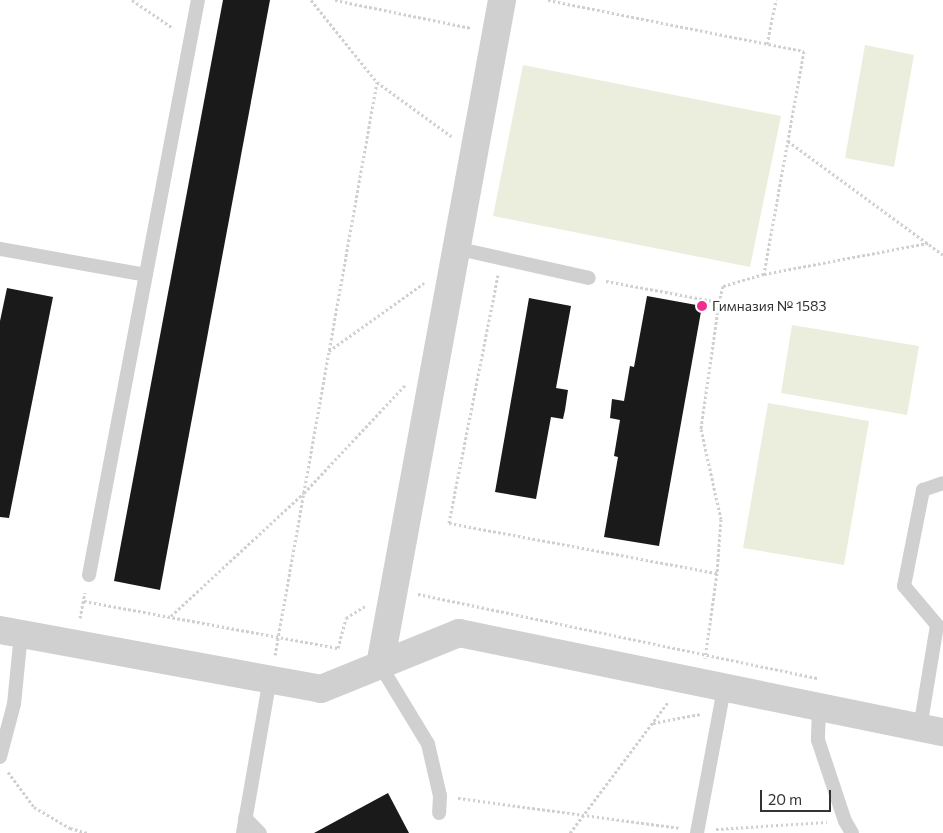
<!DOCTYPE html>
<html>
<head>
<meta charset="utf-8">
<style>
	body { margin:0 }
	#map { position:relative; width:943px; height:833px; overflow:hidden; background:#fff; font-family:Commissioner,sans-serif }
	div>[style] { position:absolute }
	.green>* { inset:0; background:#eceedd }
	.building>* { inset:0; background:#1a1a1a }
	.path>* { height:3px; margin-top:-1.5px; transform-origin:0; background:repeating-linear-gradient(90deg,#d0d0d0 0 2.5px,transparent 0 5px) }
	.service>* { height:14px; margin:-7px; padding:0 7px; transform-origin:7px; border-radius:7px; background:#d0d0d0 }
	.minor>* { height:28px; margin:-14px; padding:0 14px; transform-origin:14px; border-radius:14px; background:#d0d0d0 }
	.dots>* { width:14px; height:14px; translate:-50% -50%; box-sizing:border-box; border:2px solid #fff; border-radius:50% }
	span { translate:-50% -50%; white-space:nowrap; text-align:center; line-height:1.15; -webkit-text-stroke:5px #fff; paint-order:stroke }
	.poi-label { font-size:14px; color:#333 }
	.left { translate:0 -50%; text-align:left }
	.scale { position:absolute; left:760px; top:790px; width:71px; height:22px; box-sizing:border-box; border:2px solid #333; border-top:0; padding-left:6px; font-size:15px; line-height:18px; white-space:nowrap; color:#333; -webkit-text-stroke:4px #fff; paint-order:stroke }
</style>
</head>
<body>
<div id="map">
	<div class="green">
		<div style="clip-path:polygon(865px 45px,914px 55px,894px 167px,845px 158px)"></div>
		<div style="clip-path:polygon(523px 65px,781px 116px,750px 267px,493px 216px)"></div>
		<div style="clip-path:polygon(792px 325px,919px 346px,907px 415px,781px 393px)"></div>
		<div style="clip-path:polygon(768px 403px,869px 421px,844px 565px,743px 548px)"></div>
	</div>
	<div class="building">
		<div style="clip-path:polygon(223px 0,270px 0,160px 590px,114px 581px)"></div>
		<div style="clip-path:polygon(7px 288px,53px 297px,9px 518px,0 517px,0 321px)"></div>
		<div style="clip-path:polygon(647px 296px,702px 306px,659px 546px,604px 537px,618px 457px,614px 456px,620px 420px,610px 418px,612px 399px,624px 401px,630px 366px,634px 367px)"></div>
		<div style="clip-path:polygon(529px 298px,571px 306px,556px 388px,568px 390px,565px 410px,563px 419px,551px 417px,536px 499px,495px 492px)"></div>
		<div style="clip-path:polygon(388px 793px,409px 833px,314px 833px)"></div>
	</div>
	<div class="path">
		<div style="left:132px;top:0;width:50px;rotate:34.3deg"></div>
		<div style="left:311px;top:0;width:105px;rotate:51.2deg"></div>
		<div style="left:377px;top:82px;width:92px;rotate:36.1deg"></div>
		<div style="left:335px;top:0;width:139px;rotate:11.6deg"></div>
		<div style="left:548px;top:0;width:261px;rotate:11.3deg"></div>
		<div style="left:804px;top:51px;width:227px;rotate:100.2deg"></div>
		<div style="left:764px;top:274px;width:43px;rotate:163.7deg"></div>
		<div style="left:723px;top:286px;width:16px;rotate:104deg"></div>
		<div style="left:719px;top:302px;width:128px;rotate:98.1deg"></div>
		<div style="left:701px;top:429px;width:92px;rotate:77.5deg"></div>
		<div style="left:721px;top:519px;width:54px;rotate:94.2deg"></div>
		<div style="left:717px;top:573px;width:86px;rotate:98deg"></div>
		<div style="left:767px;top:44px;width:45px;rotate:-78.4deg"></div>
		<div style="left:788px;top:141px;width:192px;rotate:36.3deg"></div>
		<div style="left:764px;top:274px;width:167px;rotate:-10.7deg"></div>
		<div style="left:498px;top:275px;width:253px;rotate:101.2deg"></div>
		<div style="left:449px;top:523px;width:273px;rotate:10.6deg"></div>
		<div style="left:606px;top:281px;width:115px;rotate:10.5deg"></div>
		<div style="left:329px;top:351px;width:117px;rotate:-35.6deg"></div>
		<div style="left:418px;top:594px;width:409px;rotate:11.9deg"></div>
		<div style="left:84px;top:601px;width:258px;rotate:10.5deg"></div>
		<div style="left:338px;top:648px;width:31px;rotate:-75deg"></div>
		<div style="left:346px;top:618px;width:22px;rotate:-32deg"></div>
		<div style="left:171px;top:616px;width:181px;rotate:-42.8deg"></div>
		<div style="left:304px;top:493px;width:148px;rotate:-46.9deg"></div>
		<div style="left:80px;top:618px;width:26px;rotate:-79deg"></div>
		<div style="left:275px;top:655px;width:582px;rotate:-79.91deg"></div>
		<div style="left:653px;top:723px;width:48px;rotate:-10.8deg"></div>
		<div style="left:8px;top:772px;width:44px;rotate:53.4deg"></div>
		<div style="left:34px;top:807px;width:42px;rotate:30.3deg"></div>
		<div style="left:70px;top:828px;width:19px;rotate:16deg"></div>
		<div style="left:458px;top:798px;width:224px;rotate:7.7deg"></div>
		<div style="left:716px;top:829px;width:111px;rotate:-3.6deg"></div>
		<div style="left:570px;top:833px;width:164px;rotate:-53.2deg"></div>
	</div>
	<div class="service">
		<div style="left:455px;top:248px;width:137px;rotate:12.6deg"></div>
		<div style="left:0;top:249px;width:148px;rotate:10.1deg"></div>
		<div style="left:89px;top:575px;width:585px;rotate:-79.27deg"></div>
		<div style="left:380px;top:665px;width:92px;rotate:58.7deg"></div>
		<div style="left:428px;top:744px;width:53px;rotate:77deg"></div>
		<div style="left:440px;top:796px;width:17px;rotate:93deg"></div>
		<div style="left:819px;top:708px;width:32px;rotate:92deg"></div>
		<div style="left:818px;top:740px;width:85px;rotate:71.6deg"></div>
		<div style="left:845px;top:821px;width:14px;rotate:60deg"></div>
		<div style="left:920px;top:728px;width:104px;rotate:-80.6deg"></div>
		<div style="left:937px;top:625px;width:51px;rotate:-130.2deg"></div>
		<div style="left:904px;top:586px;width:98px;rotate:-78.8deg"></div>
		<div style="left:923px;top:490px;width:21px;rotate:-19deg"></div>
		<div style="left:0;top:757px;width:55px;rotate:-75.2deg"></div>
		<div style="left:14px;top:704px;width:70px;rotate:-84.3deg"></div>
		<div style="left:245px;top:818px;width:21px;rotate:45deg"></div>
		<div style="left:243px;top:833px;width:156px;rotate:-80.1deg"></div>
		<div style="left:697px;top:833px;width:147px;rotate:-79.4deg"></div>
	</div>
	<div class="minor">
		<div style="left:0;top:630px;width:326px;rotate:10.4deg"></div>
		<div style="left:321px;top:689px;width:149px;rotate:-22.1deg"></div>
		<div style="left:459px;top:633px;width:494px;rotate:11.6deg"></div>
		<div style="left:380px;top:665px;width:676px;rotate:-79.6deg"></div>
	</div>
	<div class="dots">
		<div style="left:702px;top:306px;background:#f42a8e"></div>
	</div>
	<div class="poi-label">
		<span class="left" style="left:712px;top:306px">Гимназия № 1583</span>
	</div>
	<div class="scale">20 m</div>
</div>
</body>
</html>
